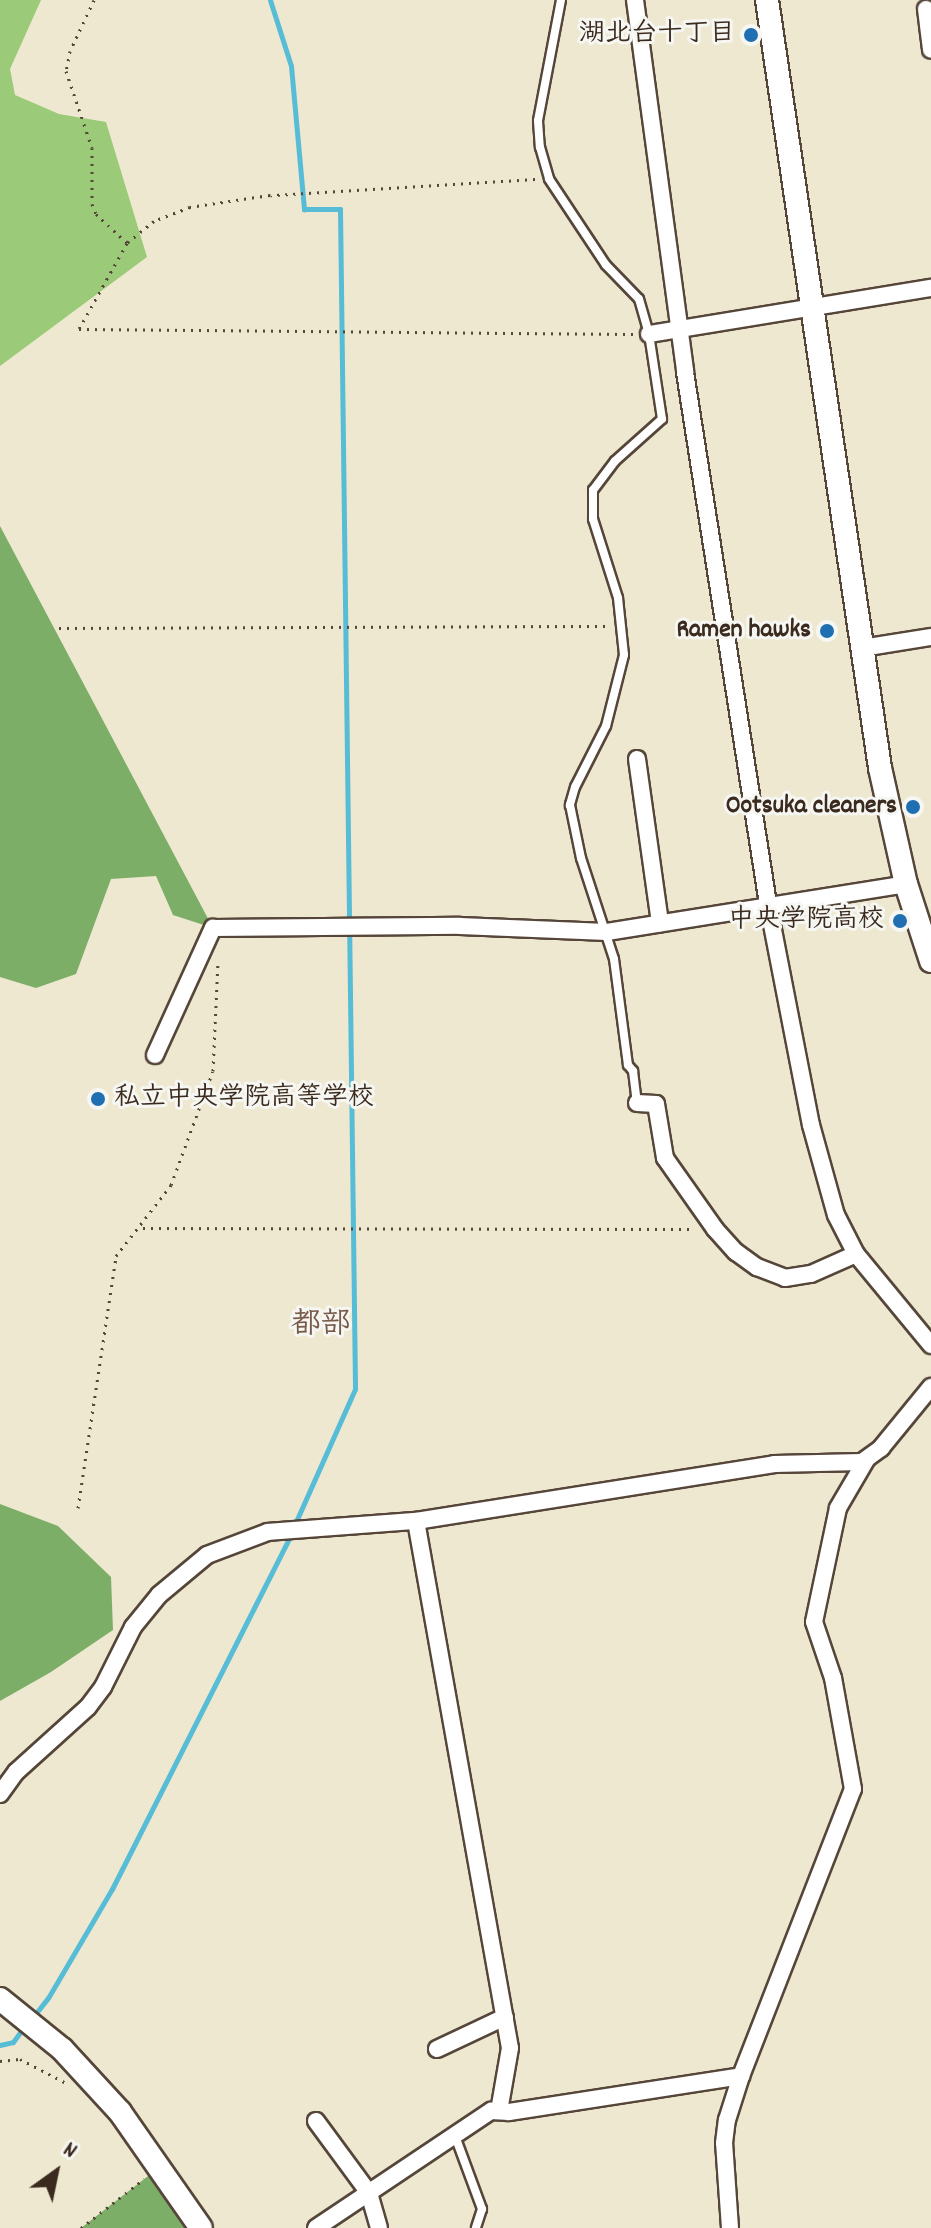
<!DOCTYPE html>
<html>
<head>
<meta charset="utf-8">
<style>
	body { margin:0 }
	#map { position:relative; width:931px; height:2228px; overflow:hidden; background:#eee8d1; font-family:Dekko,"Klee One",sans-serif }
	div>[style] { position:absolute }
	.green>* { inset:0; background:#9bca78 }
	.forest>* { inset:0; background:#7cae68 }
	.stream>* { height:5px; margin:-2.5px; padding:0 2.5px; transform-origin:2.5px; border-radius:2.5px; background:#57bcd5 }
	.path>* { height:3px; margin-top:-1.5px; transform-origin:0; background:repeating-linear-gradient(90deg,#564639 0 2px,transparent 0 8px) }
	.roads { filter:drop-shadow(2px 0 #564639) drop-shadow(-2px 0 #564639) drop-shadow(0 2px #564639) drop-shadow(0 -2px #564639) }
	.lane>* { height:8px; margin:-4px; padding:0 4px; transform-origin:4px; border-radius:4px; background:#fff }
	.street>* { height:16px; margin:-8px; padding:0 8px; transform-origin:8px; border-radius:8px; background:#fff }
	.secondary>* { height:22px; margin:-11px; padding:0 11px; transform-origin:11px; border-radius:11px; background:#fff }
	.dots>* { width:22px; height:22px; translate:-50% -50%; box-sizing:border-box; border:4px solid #f6f6f2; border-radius:50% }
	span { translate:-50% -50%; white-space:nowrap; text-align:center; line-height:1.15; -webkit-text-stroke:6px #f6f6f2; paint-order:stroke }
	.poi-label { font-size:26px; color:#3b2a1e; font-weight:700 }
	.right { translate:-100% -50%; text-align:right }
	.left { translate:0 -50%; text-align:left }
	.quarter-label { font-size:30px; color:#785a49; font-weight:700 }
	.north { position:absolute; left:16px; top:2132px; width:80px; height:80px; -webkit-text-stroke:6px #f6f6f2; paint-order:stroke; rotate:33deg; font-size:22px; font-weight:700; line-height:32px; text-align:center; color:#3b2a1e }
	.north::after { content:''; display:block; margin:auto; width:28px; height:36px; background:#3b2a1e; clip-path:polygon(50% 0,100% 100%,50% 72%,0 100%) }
</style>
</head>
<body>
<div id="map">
	<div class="green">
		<div style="clip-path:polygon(0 0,41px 0,10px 69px,15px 95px,59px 114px,106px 122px,147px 257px,0 366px)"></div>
	</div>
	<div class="forest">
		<div style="clip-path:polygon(0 526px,213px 928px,173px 915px,156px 876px,111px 879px,76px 974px,36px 988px,0 977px)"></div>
		<div style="clip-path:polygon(0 1504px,58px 1526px,111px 1577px,113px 1630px,51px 1672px,0 1701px)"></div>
		<div style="clip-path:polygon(161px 2166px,201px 2228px,81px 2228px)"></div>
	</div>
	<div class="stream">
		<div style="left:270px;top:0;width:69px;rotate:72.3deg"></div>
		<div style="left:291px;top:66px;width:144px;rotate:84.8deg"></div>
		<div style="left:304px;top:209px;width:36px"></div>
		<div style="left:340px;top:209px;width:1180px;rotate:89.27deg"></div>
		<div style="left:355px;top:1389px;width:150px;rotate:114deg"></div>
		<div style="left:33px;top:2017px;width:24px;rotate:-52deg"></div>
		<div style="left:48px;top:1998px;width:126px;rotate:-59.6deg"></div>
		<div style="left:112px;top:1889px;width:395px;rotate:-63.2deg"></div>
		<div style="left:0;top:2045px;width:13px;rotate:-13deg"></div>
		<div style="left:13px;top:2042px;width:19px;rotate:-54deg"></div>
	</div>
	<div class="path">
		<div style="left:94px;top:0;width:56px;rotate:115.2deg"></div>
		<div style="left:70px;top:51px;width:20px;rotate:101deg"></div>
		<div style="left:66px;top:71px;width:81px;rotate:71.3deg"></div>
		<div style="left:92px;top:148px;width:56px;rotate:90deg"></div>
		<div style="left:92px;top:204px;width:11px;rotate:68deg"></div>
		<div style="left:96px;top:214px;width:42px;rotate:43.1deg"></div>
		<div style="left:535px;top:179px;width:265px;rotate:176.5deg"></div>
		<div style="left:270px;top:195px;width:81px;rotate:171.5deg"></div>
		<div style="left:190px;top:207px;width:39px;rotate:159deg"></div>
		<div style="left:154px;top:221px;width:35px;rotate:141deg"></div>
		<div style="left:127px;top:243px;width:98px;rotate:119.2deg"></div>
		<div style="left:79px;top:329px;width:554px;rotate:0.52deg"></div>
		<div style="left:59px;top:628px;width:548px;rotate:-0.21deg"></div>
		<div style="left:143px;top:1228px;width:552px;rotate:0.1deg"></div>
		<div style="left:78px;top:1508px;width:255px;rotate:-81.4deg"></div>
		<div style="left:116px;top:1256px;width:90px;rotate:-52.2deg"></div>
		<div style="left:171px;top:1185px;width:121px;rotate:-69.8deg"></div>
		<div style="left:213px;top:1071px;width:111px;rotate:-87.4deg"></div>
		<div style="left:0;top:2061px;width:20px;rotate:-6deg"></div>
		<div style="left:20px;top:2059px;width:50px;rotate:27.6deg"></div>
		<div style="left:81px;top:2228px;width:80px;rotate:-37.9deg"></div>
	</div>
	<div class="roads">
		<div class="lane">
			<div style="left:561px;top:0;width:123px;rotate:100.8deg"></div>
			<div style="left:538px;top:121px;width:26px;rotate:86deg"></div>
			<div style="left:540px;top:147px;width:33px;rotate:74deg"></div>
			<div style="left:549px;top:179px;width:103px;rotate:56.5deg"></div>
			<div style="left:606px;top:265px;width:47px;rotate:45.9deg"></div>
			<div style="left:639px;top:299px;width:36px;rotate:74deg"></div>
			<div style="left:649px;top:334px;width:86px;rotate:81.3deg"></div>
			<div style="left:662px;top:419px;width:63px;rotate:138.2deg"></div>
			<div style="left:615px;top:461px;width:36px;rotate:127deg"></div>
			<div style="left:593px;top:490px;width:29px;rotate:90deg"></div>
			<div style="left:593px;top:519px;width:83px;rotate:72.4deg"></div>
			<div style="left:618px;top:598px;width:57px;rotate:84deg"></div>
			<div style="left:624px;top:655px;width:73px;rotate:104.2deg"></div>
			<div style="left:606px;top:726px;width:68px;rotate:116.9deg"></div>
			<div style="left:575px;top:787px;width:19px;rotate:106deg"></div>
			<div style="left:570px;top:805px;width:54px;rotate:78.3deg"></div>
			<div style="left:581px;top:858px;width:106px;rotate:71.9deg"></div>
			<div style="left:614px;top:959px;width:107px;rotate:82.5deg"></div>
			<div style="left:628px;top:1065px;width:8px;rotate:50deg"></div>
			<div style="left:633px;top:1071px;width:32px;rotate:83deg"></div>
			<div style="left:455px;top:2136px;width:78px;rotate:69.7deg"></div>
			<div style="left:482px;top:2209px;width:20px;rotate:108deg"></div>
		</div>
		<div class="street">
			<div style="left:635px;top:0;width:375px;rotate:82.3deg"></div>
			<div style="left:685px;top:372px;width:538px;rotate:81.13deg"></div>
			<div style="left:768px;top:904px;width:225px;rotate:79deg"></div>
			<div style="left:811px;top:1125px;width:93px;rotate:74.5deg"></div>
			<div style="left:836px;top:1215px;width:44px;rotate:62.9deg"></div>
			<div style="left:856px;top:1254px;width:118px;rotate:50.5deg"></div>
			<div style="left:926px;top:9px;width:41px;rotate:83deg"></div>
			<div style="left:649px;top:334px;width:286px;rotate:-9.3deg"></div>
			<div style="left:862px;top:648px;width:70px;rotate:-9.1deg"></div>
			<div style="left:637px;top:759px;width:166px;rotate:82deg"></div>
			<div style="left:155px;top:1055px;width:140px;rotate:-65.5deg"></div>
			<div style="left:213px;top:928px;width:247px;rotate:-0.5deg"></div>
			<div style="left:460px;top:926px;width:147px;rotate:2.3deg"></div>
			<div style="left:607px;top:932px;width:303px;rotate:-9.1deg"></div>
			<div style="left:637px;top:1103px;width:19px;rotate:3deg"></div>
			<div style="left:656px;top:1104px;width:55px;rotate:80.5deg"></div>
			<div style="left:665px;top:1158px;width:87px;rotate:54.8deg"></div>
			<div style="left:715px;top:1229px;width:31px;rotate:48deg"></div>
			<div style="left:736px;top:1252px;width:26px;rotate:36deg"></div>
			<div style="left:757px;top:1267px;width:30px;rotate:21deg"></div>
			<div style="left:785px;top:1278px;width:26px;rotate:-9deg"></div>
			<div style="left:811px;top:1274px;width:49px;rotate:-24deg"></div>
			<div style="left:416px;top:1521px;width:535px;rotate:79.89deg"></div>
			<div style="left:510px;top:2048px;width:64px;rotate:99.9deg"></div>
			<div style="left:0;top:1794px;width:27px;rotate:-54deg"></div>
			<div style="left:16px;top:1772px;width:97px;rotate:-42.1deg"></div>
			<div style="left:88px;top:1707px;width:25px;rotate:-53deg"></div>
			<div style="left:103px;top:1687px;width:67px;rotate:-63.4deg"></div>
			<div style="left:133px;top:1627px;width:41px;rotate:-50.9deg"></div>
			<div style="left:159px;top:1595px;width:62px;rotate:-39.8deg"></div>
			<div style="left:207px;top:1555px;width:65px;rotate:-20.7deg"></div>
			<div style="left:268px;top:1532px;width:148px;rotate:-4.3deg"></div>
			<div style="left:416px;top:1521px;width:363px;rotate:-9deg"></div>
			<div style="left:774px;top:1464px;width:88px;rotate:-1.3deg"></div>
			<div style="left:862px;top:1462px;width:24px;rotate:-36deg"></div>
			<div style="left:881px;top:1448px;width:79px;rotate:-50.7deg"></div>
			<div style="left:437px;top:2049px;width:75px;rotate:-25.2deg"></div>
			<div style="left:316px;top:2121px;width:89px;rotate:53.6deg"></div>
			<div style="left:369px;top:2193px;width:36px;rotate:74deg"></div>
			<div style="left:316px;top:2228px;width:211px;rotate:-33.8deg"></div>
			<div style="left:491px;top:2111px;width:18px;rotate:3deg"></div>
			<div style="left:509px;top:2112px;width:235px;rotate:-8.8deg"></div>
			<div style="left:741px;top:2076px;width:308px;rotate:-68.7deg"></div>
			<div style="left:853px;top:1789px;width:113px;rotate:-100.2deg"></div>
			<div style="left:833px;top:1678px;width:59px;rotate:-108.7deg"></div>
			<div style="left:814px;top:1622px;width:116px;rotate:-78.1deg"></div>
			<div style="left:838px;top:1508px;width:56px;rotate:-59.7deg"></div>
			<div style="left:730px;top:2228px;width:85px;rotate:-94deg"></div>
			<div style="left:724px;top:2143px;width:23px;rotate:-83deg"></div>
			<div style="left:727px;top:2120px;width:46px;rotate:-72.3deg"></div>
		</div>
		<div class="secondary">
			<div style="left:767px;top:0;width:776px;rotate:81.63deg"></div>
			<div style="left:880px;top:768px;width:119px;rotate:77.4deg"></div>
			<div style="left:906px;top:884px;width:81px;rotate:72deg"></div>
			<div style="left:0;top:1999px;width:80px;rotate:38.9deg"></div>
			<div style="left:62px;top:2049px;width:86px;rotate:47.4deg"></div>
			<div style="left:120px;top:2112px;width:141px;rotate:55.1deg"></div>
		</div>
	</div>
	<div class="dots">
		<div style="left:751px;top:35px;background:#1f6fb2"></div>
		<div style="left:827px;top:631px;background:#1f6fb2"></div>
		<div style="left:913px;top:807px;background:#1f6fb2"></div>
		<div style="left:900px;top:921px;background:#1f6fb2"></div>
		<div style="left:98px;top:1099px;background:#1f6fb2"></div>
	</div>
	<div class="poi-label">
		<span class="right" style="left:735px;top:35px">湖北台十丁目</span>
		<span class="right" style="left:811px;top:631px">Ramen hawks</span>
		<span class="right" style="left:897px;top:807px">Ootsuka cleaners</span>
		<span class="right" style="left:884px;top:921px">中央学院高校</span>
		<span class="left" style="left:114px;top:1099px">私立中央学院高等学校</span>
	</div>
	<div class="quarter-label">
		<span style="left:321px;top:1327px">都部</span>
	</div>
	<div class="north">N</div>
</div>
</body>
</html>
